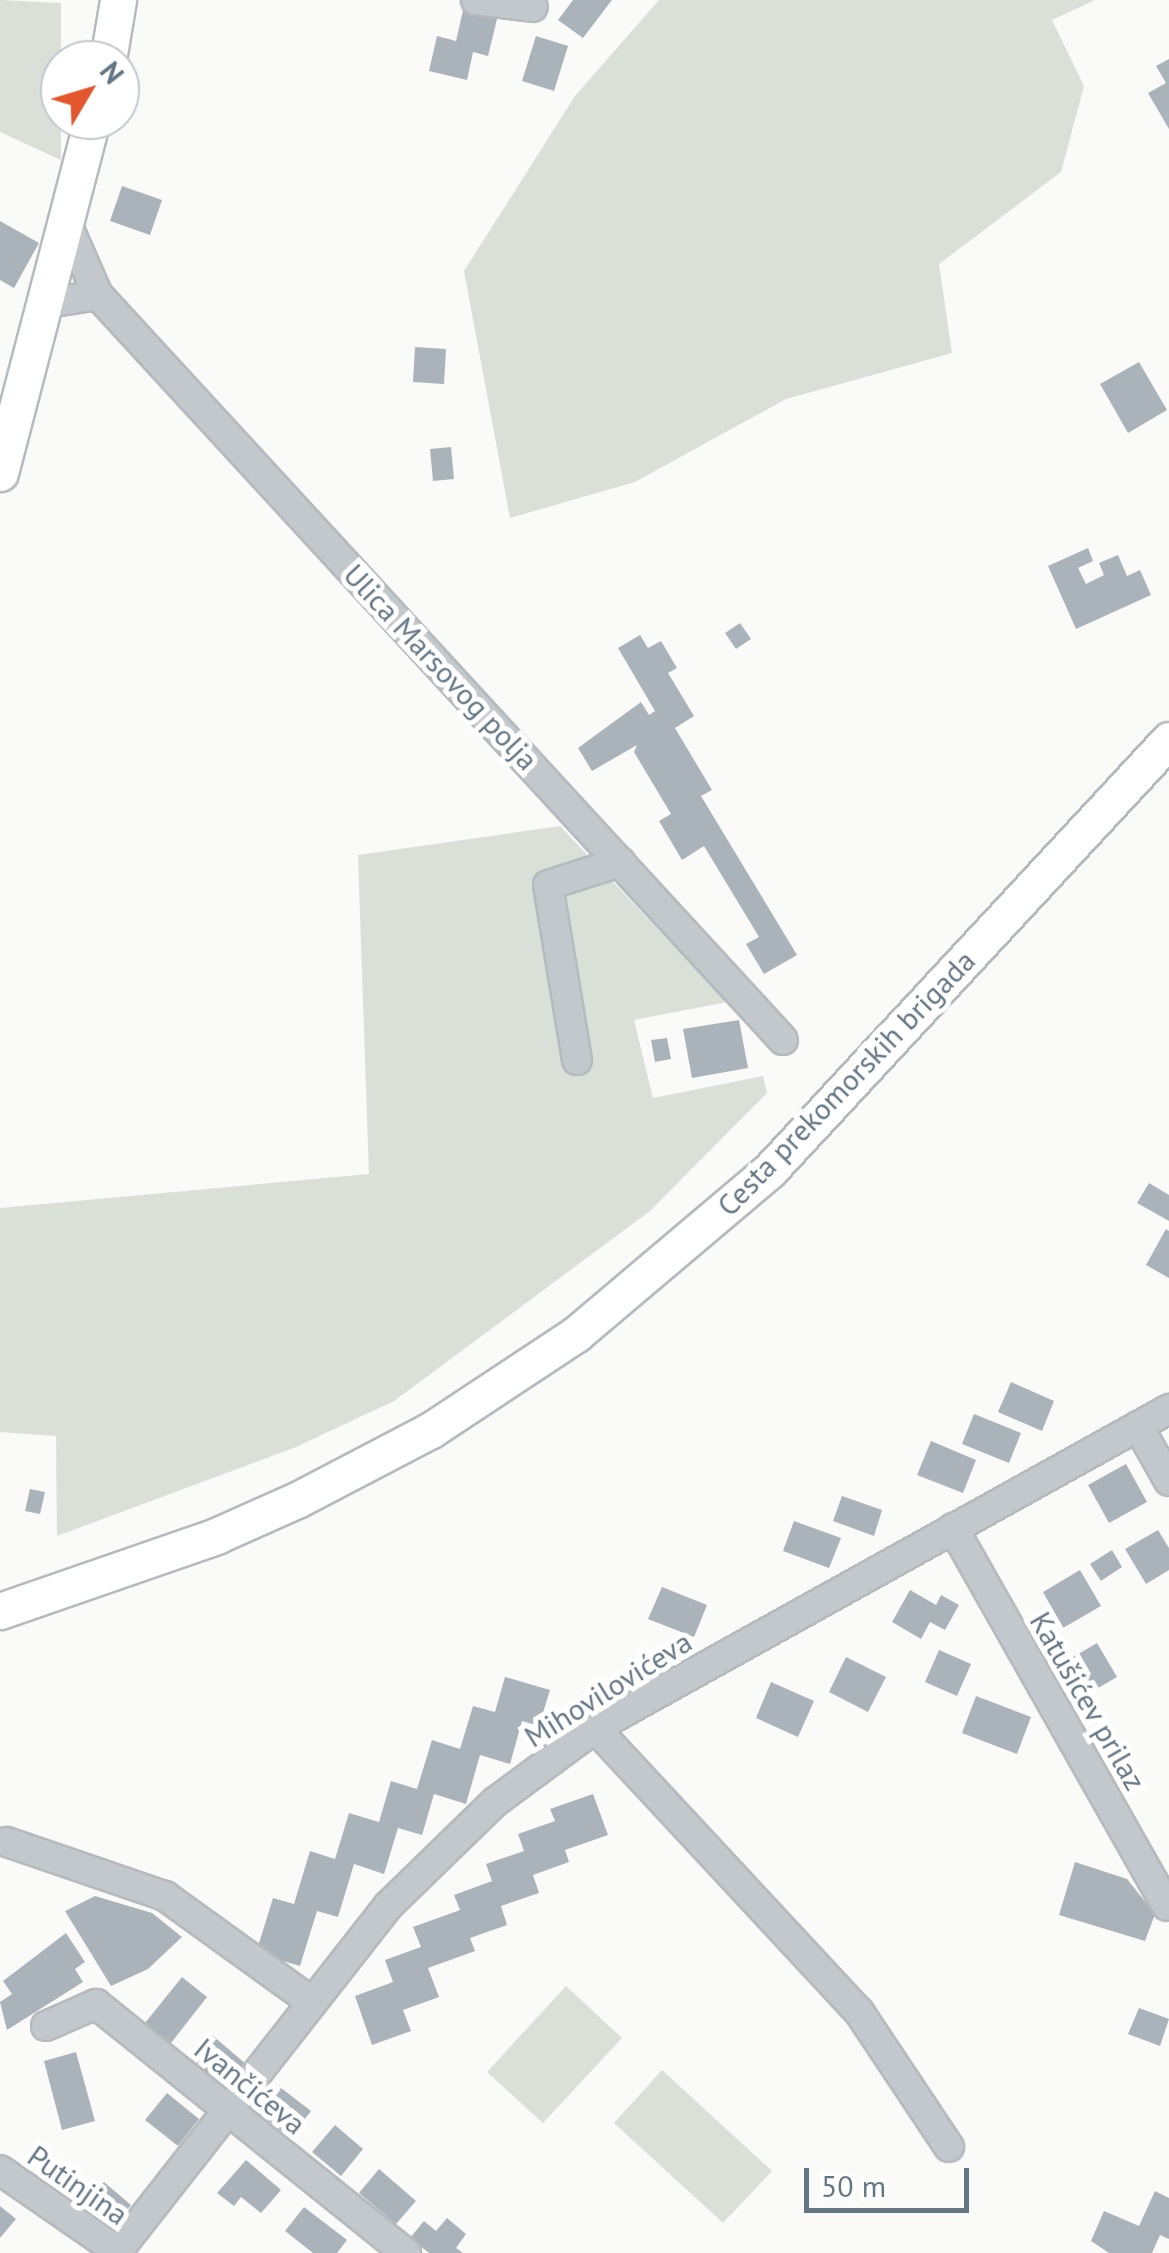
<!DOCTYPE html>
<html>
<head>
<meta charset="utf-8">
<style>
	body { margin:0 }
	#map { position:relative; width:1169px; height:2253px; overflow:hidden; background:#fafaf8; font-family:"PT Sans",sans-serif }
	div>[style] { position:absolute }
	.green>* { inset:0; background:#dadfd7 }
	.building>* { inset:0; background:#aab3b9 }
	.roads { filter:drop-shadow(2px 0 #b5babe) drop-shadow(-2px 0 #b5babe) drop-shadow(0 2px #b5babe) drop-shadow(0 -2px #b5babe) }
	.minor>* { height:28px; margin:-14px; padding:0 14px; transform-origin:14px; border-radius:14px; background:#c3c8cc }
	.major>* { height:35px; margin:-17.5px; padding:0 17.5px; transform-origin:17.5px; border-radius:17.5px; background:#fff }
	span { translate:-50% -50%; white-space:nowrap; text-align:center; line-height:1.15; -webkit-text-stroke:10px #fff; paint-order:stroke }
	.street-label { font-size:30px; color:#657683 }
	.north { position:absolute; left:40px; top:40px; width:100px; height:100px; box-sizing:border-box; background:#fff; border:2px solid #c1c8cd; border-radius:50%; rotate:52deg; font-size:28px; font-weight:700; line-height:40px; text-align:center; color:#657683 }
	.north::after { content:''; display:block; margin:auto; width:35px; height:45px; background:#e4572e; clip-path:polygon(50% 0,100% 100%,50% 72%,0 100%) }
	.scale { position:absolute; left:804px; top:2168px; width:165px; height:45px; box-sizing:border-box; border:5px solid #657683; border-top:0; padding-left:12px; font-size:30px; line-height:35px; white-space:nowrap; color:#657683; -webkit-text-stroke:8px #fff; paint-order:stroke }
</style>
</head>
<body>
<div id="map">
	<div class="green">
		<div style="clip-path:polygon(0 0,61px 3px,61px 160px,0 132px)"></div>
		<div style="clip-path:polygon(659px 0,1095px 0,1052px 20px,1084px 86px,1061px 172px,939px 264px,952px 353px,786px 399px,635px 482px,510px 518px,464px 271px,575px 96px)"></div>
		<div style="clip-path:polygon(560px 826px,727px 1002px,634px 1020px,653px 1098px,763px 1076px,767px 1093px,650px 1211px,394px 1401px,296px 1447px,57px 1536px,56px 1436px,0 1432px,0 1208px,369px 1174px,358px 855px)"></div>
		<div style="clip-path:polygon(566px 1986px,622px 2038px,543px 2123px,487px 2072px)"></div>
		<div style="clip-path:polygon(662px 2070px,772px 2171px,723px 2223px,614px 2123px)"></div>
	</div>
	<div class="building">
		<div style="clip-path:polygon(573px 0,612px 0,583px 38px,558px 20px)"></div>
		<div style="clip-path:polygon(464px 6px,498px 15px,488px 56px,473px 52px,467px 80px,429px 71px,437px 36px,456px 41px)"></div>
		<div style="clip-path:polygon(536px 36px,568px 46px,554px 91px,522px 81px)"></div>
		<div style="clip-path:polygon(1169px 59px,1169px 129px,1148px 93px,1166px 83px,1156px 66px)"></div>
		<div style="clip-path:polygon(122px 186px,162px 200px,150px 235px,110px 221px)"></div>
		<div style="clip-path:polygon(0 221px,39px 243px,14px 288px,0 280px)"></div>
		<div style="clip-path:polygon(415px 347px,446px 349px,444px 384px,413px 382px)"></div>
		<div style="clip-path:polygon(1139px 362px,1167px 410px,1128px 433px,1100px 384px)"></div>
		<div style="clip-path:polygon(451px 447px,454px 479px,433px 481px,430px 449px)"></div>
		<div style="clip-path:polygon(1088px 548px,1093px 561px,1078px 568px,1086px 584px,1104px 575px,1099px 563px,1118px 555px,1127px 576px,1140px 570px,1151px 595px,1076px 629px,1048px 566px)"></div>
		<div style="clip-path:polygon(740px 623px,751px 639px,736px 649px,725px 633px)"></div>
		<div style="clip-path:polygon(640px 635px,648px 648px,661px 641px,677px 668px,668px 673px,694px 716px,675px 728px,712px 790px,701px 796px,797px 955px,764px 974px,746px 944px,759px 937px,704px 846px,682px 860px,659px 821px,671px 814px,634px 752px,637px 745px,592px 771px,578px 748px,641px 702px,649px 715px,655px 711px,618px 648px)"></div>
		<div style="clip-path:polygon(739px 1020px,748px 1068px,692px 1078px,683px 1029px)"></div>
		<div style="clip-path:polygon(667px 1038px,671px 1059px,655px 1062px,651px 1040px)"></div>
		<div style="clip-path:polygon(1149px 1183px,1169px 1195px,1169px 1221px,1137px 1203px)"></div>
		<div style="clip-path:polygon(1166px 1229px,1169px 1231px,1169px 1278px,1146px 1265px)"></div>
		<div style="clip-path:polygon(1011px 1382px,1054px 1401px,1042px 1431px,998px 1412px)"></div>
		<div style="clip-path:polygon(974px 1414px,1021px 1433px,1009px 1463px,962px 1444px)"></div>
		<div style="clip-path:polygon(931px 1441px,976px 1460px,963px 1493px,917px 1475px)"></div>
		<div style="clip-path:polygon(1126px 1464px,1147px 1502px,1109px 1523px,1088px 1485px)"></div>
		<div style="clip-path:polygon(30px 1489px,45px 1492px,40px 1514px,25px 1511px)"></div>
		<div style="clip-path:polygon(842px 1496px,882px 1510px,874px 1536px,833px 1521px)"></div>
		<div style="clip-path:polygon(794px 1521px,841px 1538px,829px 1568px,783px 1551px)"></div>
		<div style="clip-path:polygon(1158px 1530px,1169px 1548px,1169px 1570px,1146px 1584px,1125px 1549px)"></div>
		<div style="clip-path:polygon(1112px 1550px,1122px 1567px,1101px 1581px,1090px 1564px)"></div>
		<div style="clip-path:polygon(1080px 1570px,1101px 1606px,1063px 1628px,1043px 1592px)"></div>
		<div style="clip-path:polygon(662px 1587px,707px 1605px,694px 1637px,648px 1619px)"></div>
		<div style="clip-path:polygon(910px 1590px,936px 1605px,941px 1595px,959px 1605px,945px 1630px,930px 1622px,921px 1639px,892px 1622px)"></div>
		<div style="clip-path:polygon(1097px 1643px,1117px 1677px,1081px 1698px,1061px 1664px)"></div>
		<div style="clip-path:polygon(939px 1650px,971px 1664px,957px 1696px,925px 1682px)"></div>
		<div style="clip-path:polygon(846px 1657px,886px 1677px,868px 1712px,829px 1692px)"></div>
		<div style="clip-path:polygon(505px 1677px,550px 1690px,539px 1726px,522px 1721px,510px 1764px,480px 1755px,466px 1804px,434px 1794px,422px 1835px,398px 1828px,384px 1874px,354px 1864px,338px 1917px,317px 1911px,300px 1966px,256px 1953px,273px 1898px,294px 1904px,310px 1851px,335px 1859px,349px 1813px,379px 1822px,391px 1781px,417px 1789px,432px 1740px,460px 1749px,473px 1706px,495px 1712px)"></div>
		<div style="clip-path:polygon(771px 1682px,814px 1701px,798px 1737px,756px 1718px)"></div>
		<div style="clip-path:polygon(976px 1696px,1031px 1717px,1017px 1754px,962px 1733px)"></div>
		<div style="clip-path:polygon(593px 1794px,608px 1835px,565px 1850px,569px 1862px,533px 1875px,539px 1893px,501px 1906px,507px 1925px,470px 1938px,475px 1951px,428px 1968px,439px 1997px,403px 2010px,411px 2031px,372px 2045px,355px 1996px,393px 1982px,385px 1960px,421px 1947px,413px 1927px,460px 1910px,454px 1895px,492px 1881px,486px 1864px,524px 1851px,518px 1834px,555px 1821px,550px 1809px)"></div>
		<div style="clip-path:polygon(1075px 1862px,1127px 1879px,1155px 1914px,1145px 1941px,1059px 1915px)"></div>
		<div style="clip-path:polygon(95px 1896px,152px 1913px,182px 1937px,148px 1969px,111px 1986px,65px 1911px)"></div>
		<div style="clip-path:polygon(66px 1933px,85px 1962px,75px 1969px,83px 1982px,7px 2030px,0 2002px,12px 1994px,3px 1981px)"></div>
		<div style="clip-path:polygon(182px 1977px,207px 1997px,171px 2043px,145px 2023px)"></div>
		<div style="clip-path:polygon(1139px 2008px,1169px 2019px,1160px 2046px,1128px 2034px)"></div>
		<div style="clip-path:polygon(212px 2035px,247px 2065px,226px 2090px,191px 2060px)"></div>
		<div style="clip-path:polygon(76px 2052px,95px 2121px,62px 2130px,44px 2061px)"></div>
		<div style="clip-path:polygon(281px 2088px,311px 2111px,290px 2138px,260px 2114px)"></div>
		<div style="clip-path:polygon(167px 2093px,199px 2119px,178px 2146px,145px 2120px)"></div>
		<div style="clip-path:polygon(335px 2125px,363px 2149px,341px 2176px,312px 2152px)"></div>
		<div style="clip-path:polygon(246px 2160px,281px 2190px,261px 2213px,241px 2197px,234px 2206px,217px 2193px)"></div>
		<div style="clip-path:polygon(379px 2169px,416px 2201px,396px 2224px,359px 2193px)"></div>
		<div style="clip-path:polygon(104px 2182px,131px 2205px,112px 2228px,85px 2205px)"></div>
		<div style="clip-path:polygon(1155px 2191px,1169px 2198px,1169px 2239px,1160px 2235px,1152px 2253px,1109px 2253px,1091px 2241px,1104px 2211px,1139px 2226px)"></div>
		<div style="clip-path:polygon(0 2206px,16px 2219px,0 2238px)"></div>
		<div style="clip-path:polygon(304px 2207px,347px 2240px,337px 2253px,313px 2253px,285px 2231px)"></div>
		<div style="clip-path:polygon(447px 2218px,466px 2234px,456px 2248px,463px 2253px,429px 2253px,410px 2238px,424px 2221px,436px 2231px)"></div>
	</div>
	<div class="roads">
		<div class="minor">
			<div style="left:476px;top:0;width:57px;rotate:7deg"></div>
			<div style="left:65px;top:220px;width:82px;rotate:66.3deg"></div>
			<div style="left:42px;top:304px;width:57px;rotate:-9.1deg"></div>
			<div style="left:98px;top:295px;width:1012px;rotate:47.4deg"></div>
			<div style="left:577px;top:1060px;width:177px;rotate:-99.4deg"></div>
			<div style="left:548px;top:885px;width:76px;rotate:-17.7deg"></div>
			<div style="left:1138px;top:1426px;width:63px;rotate:60.6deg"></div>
			<div style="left:953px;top:1528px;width:434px;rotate:60.5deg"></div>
			<div style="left:595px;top:1728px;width:388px;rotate:47.1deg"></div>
			<div style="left:859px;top:2012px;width:162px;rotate:56.3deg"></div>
			<div style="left:7px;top:1842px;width:167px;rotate:18.9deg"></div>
			<div style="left:165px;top:1896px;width:181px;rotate:35.8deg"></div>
			<div style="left:46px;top:2026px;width:55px;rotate:-23.7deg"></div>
			<div style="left:96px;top:2004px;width:398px;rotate:38.8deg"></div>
			<div style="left:0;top:2170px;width:146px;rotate:34.7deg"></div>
			<div style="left:116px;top:2253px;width:442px;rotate:-51.9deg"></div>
			<div style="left:389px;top:1905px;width:148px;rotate:-44.2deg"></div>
			<div style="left:495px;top:1802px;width:124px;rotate:-36.5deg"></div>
			<div style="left:595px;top:1728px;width:657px;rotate:-29.06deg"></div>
		</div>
		<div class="major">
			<div style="left:108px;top:60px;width:61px;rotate:-80.5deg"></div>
			<div style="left:0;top:473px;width:365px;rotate:-75.4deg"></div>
			<div style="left:0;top:1611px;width:229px;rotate:-19.1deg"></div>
			<div style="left:216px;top:1536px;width:89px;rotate:-24deg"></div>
			<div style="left:297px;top:1500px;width:151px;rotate:-27.6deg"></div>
			<div style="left:431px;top:1430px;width:174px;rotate:-33.5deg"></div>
			<div style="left:576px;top:1334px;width:253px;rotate:-40.2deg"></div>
			<div style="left:769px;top:1171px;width:588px;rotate:-47.14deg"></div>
		</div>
	</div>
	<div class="street-label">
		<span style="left:441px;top:667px;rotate:47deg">Ulica Marsovog polja</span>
		<span style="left:846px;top:1083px;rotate:-46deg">Cesta prekomorskih brigada</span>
		<span style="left:608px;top:1689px;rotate:-32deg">Mihovilovićeva</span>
		<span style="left:1088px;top:1701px;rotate:60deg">Katušićev prilaz</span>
		<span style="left:250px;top:2086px;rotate:39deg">Ivančićeva</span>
		<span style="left:78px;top:2185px;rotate:35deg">Putinjina</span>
	</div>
	<div class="north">N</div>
	<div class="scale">50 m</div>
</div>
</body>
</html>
